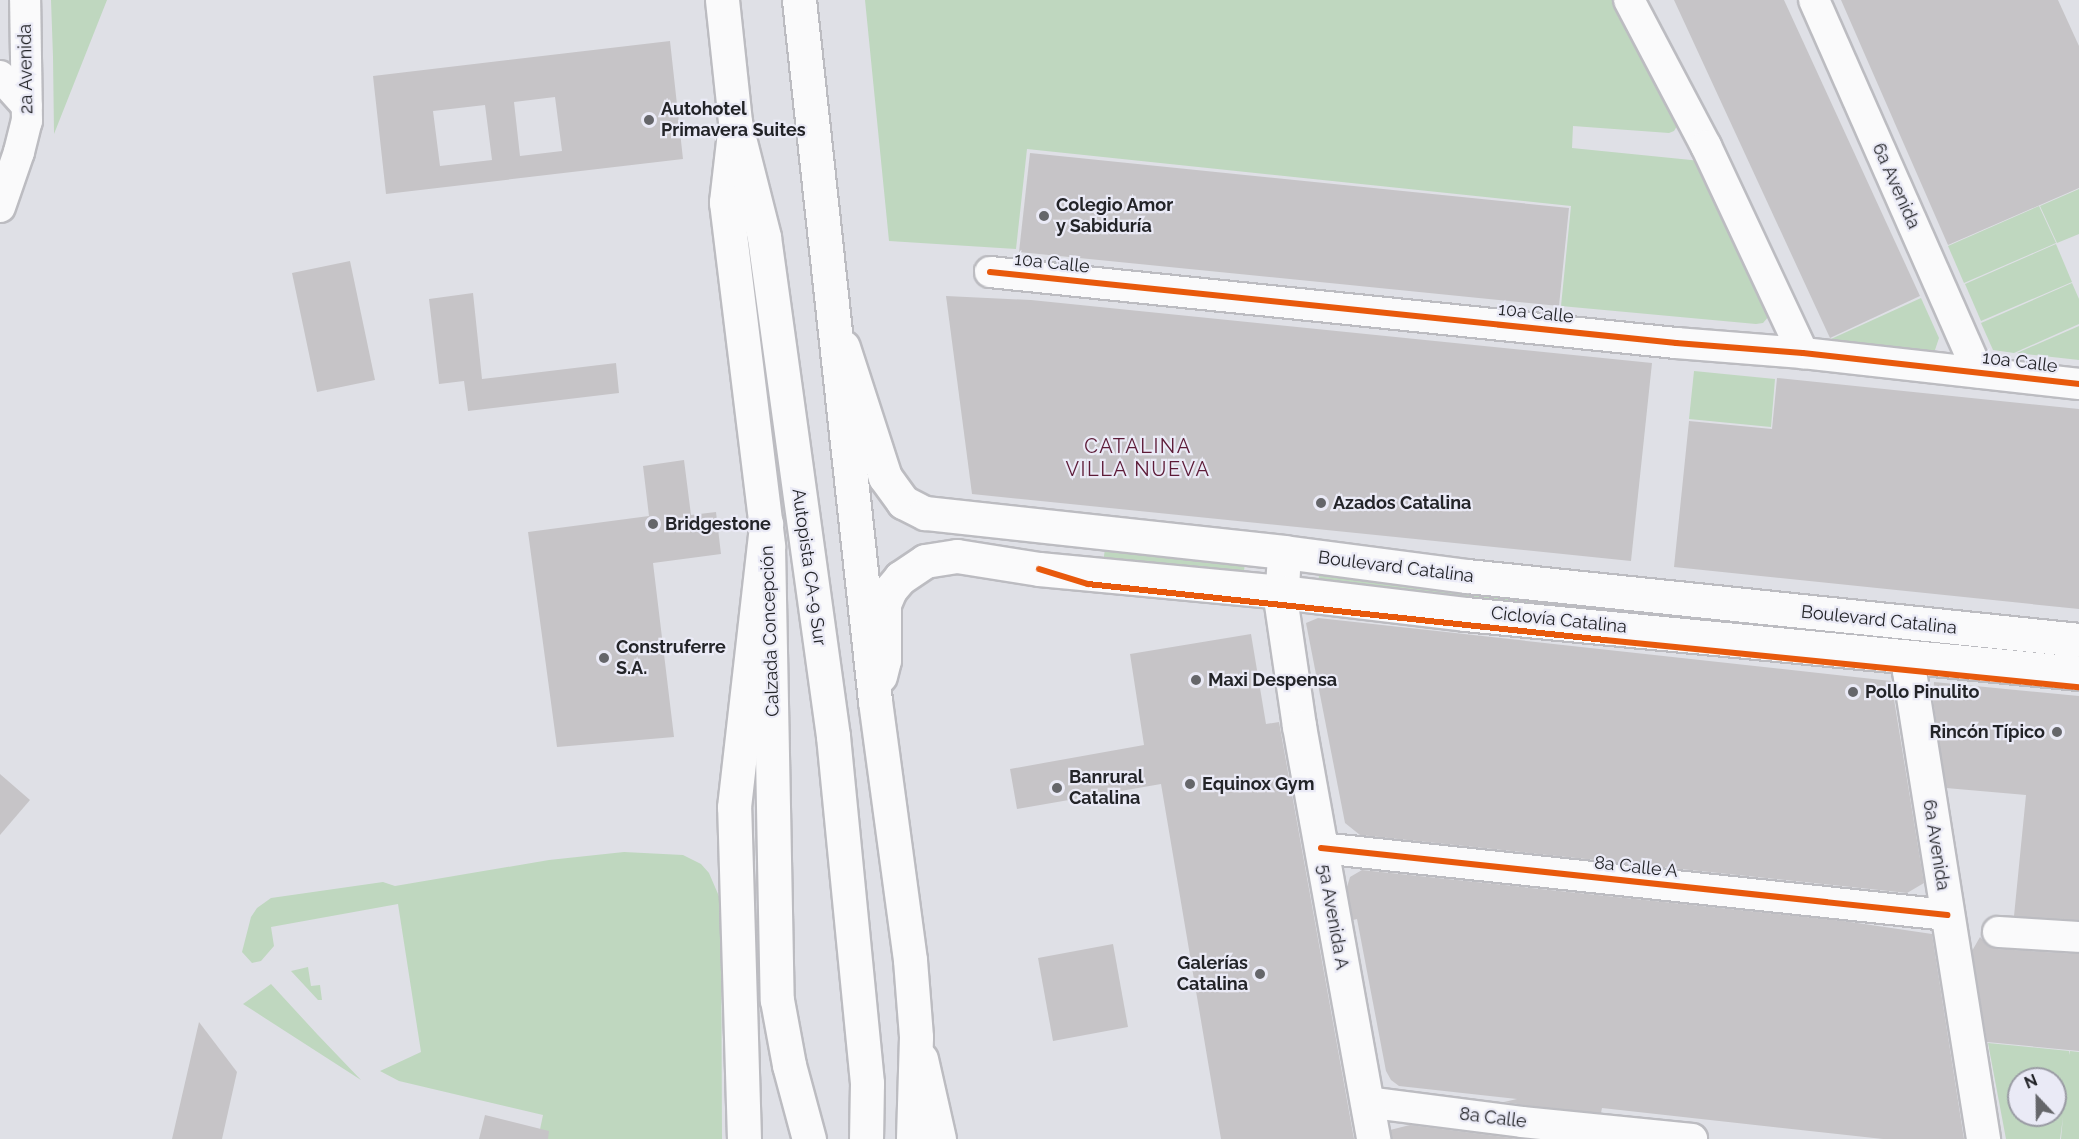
<!DOCTYPE html>
<html>
<head>
<meta charset="utf-8">
<style>
	body { margin:0 }
	#map { position:relative; width:2079px; height:1139px; overflow:hidden; background:#dfe0e6; font-family:Raleway,sans-serif }
	div>[style] { position:absolute }
	.green>* { inset:0; background:#bfd7bf }
	.building>* { inset:0; background:#c6c4c7 }
	.roads { filter:drop-shadow(2px 0 #bcbcc1) drop-shadow(-2px 0 #bcbcc1) drop-shadow(0 2px #bcbcc1) drop-shadow(0 -2px #bcbcc1) }
	.street>* { height:30px; margin:-15px; padding:0 15px; transform-origin:15px; border-radius:15px; background:#fafafb }
	.secondary>* { height:33px; margin:-16.5px; padding:0 16.5px; transform-origin:16.5px; border-radius:16.5px; background:#fafafb }
	.primary>* { height:33px; margin:-16.5px; padding:0 16.5px; transform-origin:16.5px; border-radius:16.5px; background:#fafafb }
	.highway>* { height:33px; margin:-16.5px; padding:0 16.5px; transform-origin:16.5px; border-radius:16.5px; background:#fafafb }
	.cycleway>* { height:6px; margin:-3px; padding:0 3px; transform-origin:3px; border-radius:3px; background:#e8590c }
	.dots>* { width:16px; height:16px; translate:-50% -50%; box-sizing:border-box; border:3px solid #eaeaf6; border-radius:50% }
	span { translate:-50% -50%; white-space:nowrap; text-align:center; line-height:1.15; -webkit-text-stroke:4.5px #eaeaf6; paint-order:stroke }
	.street-label { font-size:18px; color:#232428 }
	.poi-label { font-size:18px; color:#232428; font-weight:700 }
	.left { translate:0 -50%; text-align:left }
	.right { translate:-100% -50%; text-align:right }
	.neighbourhood-label { font-size:20px; color:#5d1b37; letter-spacing:1.5px }
	.north { position:absolute; left:2007px; top:1067px; width:60px; height:60px; box-sizing:border-box; background:#eaeaf6; border:2px solid #9a9ba4; border-radius:50%; rotate:338deg; font-size:16px; font-weight:700; line-height:24px; text-align:center; color:#232428 }
	.north::after { content:''; display:block; margin:auto; width:21px; height:27px; background:#65666a; clip-path:polygon(50% 0,100% 100%,50% 72%,0 100%) }
</style>
</head>
<body>
<div id="map">
	<div class="green">
		<div style="clip-path:polygon(51px 0,107px 0,54px 134px,53px 57px)"></div>
		<div style="clip-path:polygon(865px 0,1627px 0,1680px 121px,1674px 131px,1669px 133px,1573px 126px,1572px 148px,1701px 161px,1769px 316px,1763px 323px,1756px 324px,1561px 306px,1571px 206px,1027px 149px,1016px 249px,889px 241px)"></div>
		<div style="clip-path:polygon(2079px 189px,2079px 234px,2057px 243px,2040px 206px)"></div>
		<div style="clip-path:polygon(2039px 206px,2056px 243px,1964px 283px,1948px 246px)"></div>
		<div style="clip-path:polygon(2056px 244px,2072px 282px,1981px 321px,1965px 284px)"></div>
		<div style="clip-path:polygon(2072px 283px,2079px 299px,2079px 324px,2014px 353px,1993px 350px,1981px 323px)"></div>
		<div style="clip-path:polygon(1921px 298px,1939px 338px,1935px 350px,1930px 353px,1833px 343px,1831px 339px)"></div>
		<div style="clip-path:polygon(2079px 326px,2079px 360px,2017px 353px)"></div>
		<div style="clip-path:polygon(1694px 371px,1775px 379px,1771px 427px,1689px 419px)"></div>
		<div style="clip-path:polygon(1105px 548px,1245px 563px,1243px 579px,1103px 564px)"></div>
		<div style="clip-path:polygon(1319px 575px,1927px 640px,1926px 651px,1318px 587px)"></div>
		<div style="clip-path:polygon(624px 852px,683px 855px,701px 864px,709px 873px,721px 901px,722px 1139px,538px 1139px,543px 1115px,399px 1081px,380px 1071px,421px 1052px,398px 904px,271px 927px,274px 946px,261px 961px,252px 963px,242px 952px,251px 917px,257px 908px,271px 898px,383px 882px,395px 886px,549px 860px)"></div>
		<div style="clip-path:polygon(308px 967px,311px 986px,320px 985px,322px 1000px,318px 1000px,291px 971px)"></div>
		<div style="clip-path:polygon(271px 984px,317px 1034px,361px 1080px,243px 1004px)"></div>
		<div style="clip-path:polygon(evenodd,1988px 1043px,2069px 1051px,2069px 1055px,2070px 1051px,2079px 1052px,2079px 1139px,2061px 1139px,2063px 1117px,2060px 1139px,2006px 1139px,1988px 1043px,2019px 1079px,2055px 1079px,2055px 1115px,2019px 1115px,2019px 1079px)"></div>
	</div>
	<div class="building">
		<div style="clip-path:polygon(1674px 0,1784px 0,1920px 296px,1830px 338px)"></div>
		<div style="clip-path:polygon(1841px 0,2058px 0,2079px 46px,2079px 188px,1948px 245px)"></div>
		<div style="clip-path:polygon(evenodd,670px 41px,683px 159px,386px 194px,373px 76px,670px 41px,555px 97px,562px 151px,520px 156px,514px 102px,555px 97px,670px 41px,485px 105px,492px 160px,440px 166px,433px 111px,485px 105px)"></div>
		<div style="clip-path:polygon(1030px 153px,1569px 208px,1559px 306px,1019px 252px)"></div>
		<div style="clip-path:polygon(350px 261px,375px 380px,317px 392px,292px 273px)"></div>
		<div style="clip-path:polygon(473px 293px,482px 379px,616px 363px,619px 393px,468px 411px,464px 381px,439px 384px,429px 299px)"></div>
		<div style="clip-path:polygon(946px 296px,1031px 300px,1652px 363px,1631px 561px,972px 494px)"></div>
		<div style="clip-path:polygon(1777px 378px,2079px 409px,2079px 609px,1674px 567px,1689px 421px,1772px 429px)"></div>
		<div style="clip-path:polygon(684px 460px,691px 515px,716px 512px,721px 554px,653px 563px,674px 737px,557px 747px,528px 532px,649px 516px,643px 466px)"></div>
		<div style="clip-path:polygon(1318px 618px,1891px 681px,1924px 883px,1907px 893px,1360px 835px,1345px 823px,1306px 623px)"></div>
		<div style="clip-path:polygon(1251px 634px,1266px 724px,1279px 722px,1354px 1139px,1221px 1139px,1161px 784px,1017px 809px,1010px 769px,1144px 745px,1130px 654px)"></div>
		<div style="clip-path:polygon(1934px 682px,2079px 696px,2079px 920px,2014px 916px,2026px 795px,1946px 788px,1933px 700px)"></div>
		<div style="clip-path:polygon(0 774px,30px 800px,0 835px)"></div>
		<div style="clip-path:polygon(1362px 870px,1844px 921px,1932px 934px,1964px 1139px,1883px 1139px,1602px 1108px,1601px 1113px,1524px 1105px,1504px 1102px,1517px 1099px,1399px 1086px,1391px 1080px,1386px 1071px,1357px 919px,1353px 920px,1347px 887px,1350px 877px)"></div>
		<div style="clip-path:polygon(1980px 937px,1988px 946px,1997px 949px,2079px 954px,2079px 1051px,1987px 1042px,1972px 951px)"></div>
		<div style="clip-path:polygon(1113px 944px,1128px 1027px,1053px 1041px,1038px 958px)"></div>
		<div style="clip-path:polygon(199px 1022px,237px 1072px,222px 1139px,172px 1139px)"></div>
		<div style="clip-path:polygon(485px 1115px,549px 1131px,548px 1139px,479px 1139px)"></div>
		<div style="clip-path:polygon(1410px 1125px,1519px 1139px,1391px 1139px,1390px 1130px)"></div>
	</div>
	<div class="roads">
		<div class="street">
			<div style="left:1629px;top:0;width:165px;rotate:62.2deg"></div>
			<div style="left:1706px;top:146px;width:229px;rotate:64.9deg"></div>
			<div style="left:1814px;top:0;width:407px;rotate:66.2deg"></div>
			<div style="left:0;top:76px;width:40px;rotate:48deg"></div>
			<div style="left:0;top:207px;width:58px;rotate:-70.9deg"></div>
			<div style="left:19px;top:152px;width:32px;rotate:-76deg"></div>
			<div style="left:27px;top:121px;width:121px;rotate:-90.9deg"></div>
			<div style="left:990px;top:272px;width:690px;rotate:5.91deg"></div>
			<div style="left:1676px;top:343px;width:127px;rotate:4.5deg"></div>
			<div style="left:1803px;top:353px;width:278px;rotate:6.4deg"></div>
			<div style="left:1321px;top:848px;width:630px;rotate:6.11deg"></div>
			<div style="left:1998px;top:932px;width:81px;rotate:3.5deg"></div>
			<div style="left:1366px;top:1102px;width:157px;rotate:7.3deg"></div>
			<div style="left:1522px;top:1122px;width:171px;rotate:5.7deg"></div>
		</div>
		<div class="secondary">
			<div style="left:843px;top:347px;width:137px;rotate:72.1deg"></div>
			<div style="left:885px;top:477px;width:31px;rotate:54deg"></div>
			<div style="left:903px;top:502px;width:25px;rotate:27deg"></div>
			<div style="left:925px;top:513px;width:361px;rotate:6.2deg"></div>
			<div style="left:1284px;top:552px;width:185px;rotate:7.5deg"></div>
			<div style="left:1467px;top:576px;width:615px;rotate:5.97deg"></div>
			<div style="left:1283px;top:570px;width:34px;rotate:93deg"></div>
			<div style="left:1281px;top:604px;width:123px;rotate:81.6deg"></div>
			<div style="left:1299px;top:726px;width:420px;rotate:79.8deg"></div>
			<div style="left:1912px;top:657px;width:14px;rotate:102deg"></div>
			<div style="left:1909px;top:671px;width:474px;rotate:81deg"></div>
			<div style="left:880px;top:676px;width:16px;rotate:-76deg"></div>
			<div style="left:884px;top:660px;width:56px;rotate:-90deg"></div>
			<div style="left:884px;top:604px;width:15px;rotate:-67deg"></div>
			<div style="left:890px;top:590px;width:16px;rotate:-50deg"></div>
			<div style="left:900px;top:578px;width:30px;rotate:-34deg"></div>
			<div style="left:925px;top:561px;width:32px;rotate:-9deg"></div>
			<div style="left:957px;top:556px;width:83px;rotate:9deg"></div>
			<div style="left:1039px;top:569px;width:243px;rotate:5.4deg"></div>
			<div style="left:1281px;top:592px;width:185px;rotate:6.8deg"></div>
			<div style="left:1465px;top:614px;width:617px;rotate:5.49deg"></div>
		</div>
		<div class="primary">
			<div style="left:735px;top:124px;width:79px;rotate:96.6deg"></div>
			<div style="left:726px;top:202px;width:347px;rotate:83deg"></div>
			<div style="left:768px;top:546px;width:454px;rotate:88.9deg"></div>
			<div style="left:777px;top:1000px;width:66px;rotate:79.5deg"></div>
			<div style="left:789px;top:1065px;width:77px;rotate:74.9deg"></div>
			<div style="left:921px;top:1059px;width:82px;rotate:77.3deg"></div>
		</div>
		<div class="highway">
			<div style="left:722px;top:0;width:123px;rotate:83.9deg"></div>
			<div style="left:735px;top:122px;width:119px;rotate:75.8deg"></div>
			<div style="left:764px;top:237px;width:504px;rotate:82.13deg"></div>
			<div style="left:833px;top:736px;width:349px;rotate:84.4deg"></div>
			<div style="left:867px;top:1083px;width:56px;rotate:91deg"></div>
			<div style="left:799px;top:0;width:705px;rotate:83.81deg"></div>
			<div style="left:875px;top:701px;width:261px;rotate:82.3deg"></div>
			<div style="left:910px;top:960px;width:77px;rotate:85.5deg"></div>
			<div style="left:916px;top:1037px;width:102px;rotate:91.7deg"></div>
			<div style="left:744px;top:1139px;width:332px;rotate:-91.7deg"></div>
			<div style="left:734px;top:807px;width:285px;rotate:-83.5deg"></div>
		</div>
	</div>
	<div class="cycleway">
		<div style="left:990px;top:272px;width:690px;rotate:5.91deg"></div>
		<div style="left:1676px;top:343px;width:127px;rotate:4.5deg"></div>
		<div style="left:1803px;top:353px;width:278px;rotate:6.4deg"></div>
		<div style="left:1039px;top:569px;width:51px;rotate:17deg"></div>
		<div style="left:1088px;top:584px;width:520px;rotate:6.18deg"></div>
		<div style="left:1605px;top:640px;width:476px;rotate:5.7deg"></div>
		<div style="left:1321px;top:848px;width:630px;rotate:6.11deg"></div>
	</div>
	<div class="dots">
		<div style="left:649px;top:120px;background:#65666a"></div>
		<div style="left:1044px;top:216px;background:#65666a"></div>
		<div style="left:1321px;top:503px;background:#65666a"></div>
		<div style="left:653px;top:524px;background:#65666a"></div>
		<div style="left:604px;top:658px;background:#65666a"></div>
		<div style="left:1196px;top:680px;background:#65666a"></div>
		<div style="left:1853px;top:692px;background:#65666a"></div>
		<div style="left:2057px;top:732px;background:#65666a"></div>
		<div style="left:1190px;top:784px;background:#65666a"></div>
		<div style="left:1057px;top:788px;background:#65666a"></div>
		<div style="left:1260px;top:974px;background:#65666a"></div>
	</div>
	<div class="street-label">
		<span style="left:26px;top:69px;rotate:-91deg">2a Avenida</span>
		<span style="left:1896px;top:186px;rotate:66deg">6a Avenida</span>
		<span style="left:1052px;top:263px;rotate:6deg">10a Calle</span>
		<span style="left:1536px;top:313px;rotate:6deg">10a Calle</span>
		<span style="left:2020px;top:362px;rotate:7deg">10a Calle</span>
		<span style="left:809px;top:567px;rotate:82deg">Autopista CA-9 Sur</span>
		<span style="left:1396px;top:567px;rotate:7deg">Boulevard Catalina</span>
		<span style="left:1559px;top:620px;rotate:6deg">Ciclovía Catalina</span>
		<span style="left:1879px;top:620px;rotate:6deg">Boulevard Catalina</span>
		<span style="left:770px;top:631px;rotate:-92deg">Calzada Concepción</span>
		<span style="left:1936px;top:845px;rotate:81deg">6a Avenida</span>
		<span style="left:1636px;top:867px;rotate:6deg">8a Calle A</span>
		<span style="left:1333px;top:917px;rotate:80deg">5a Avenida A</span>
		<span style="left:1493px;top:1118px;rotate:7deg">8a Calle</span>
	</div>
	<div class="poi-label">
		<span class="left" style="left:661px;top:120px">Autohotel<br>Primavera Suites</span>
		<span class="left" style="left:1056px;top:216px">Colegio Amor<br>y Sabiduría</span>
		<span class="left" style="left:1333px;top:503px">Azados Catalina</span>
		<span class="left" style="left:665px;top:524px">Bridgestone</span>
		<span class="left" style="left:616px;top:658px">Construferre<br>S.A.</span>
		<span class="left" style="left:1208px;top:680px">Maxi Despensa</span>
		<span class="left" style="left:1865px;top:692px">Pollo Pinulito</span>
		<span class="right" style="left:2045px;top:732px">Rincón Típico</span>
		<span class="left" style="left:1069px;top:788px">Banrural<br>Catalina</span>
		<span class="left" style="left:1202px;top:784px">Equinox Gym</span>
		<span class="right" style="left:1248px;top:974px">Galerías<br>Catalina</span>
	</div>
	<div class="neighbourhood-label">
		<span style="left:1138px;top:458px">CATALINA<br>VILLA NUEVA</span>
	</div>
	<div class="north">N</div>
</div>
</body>
</html>
